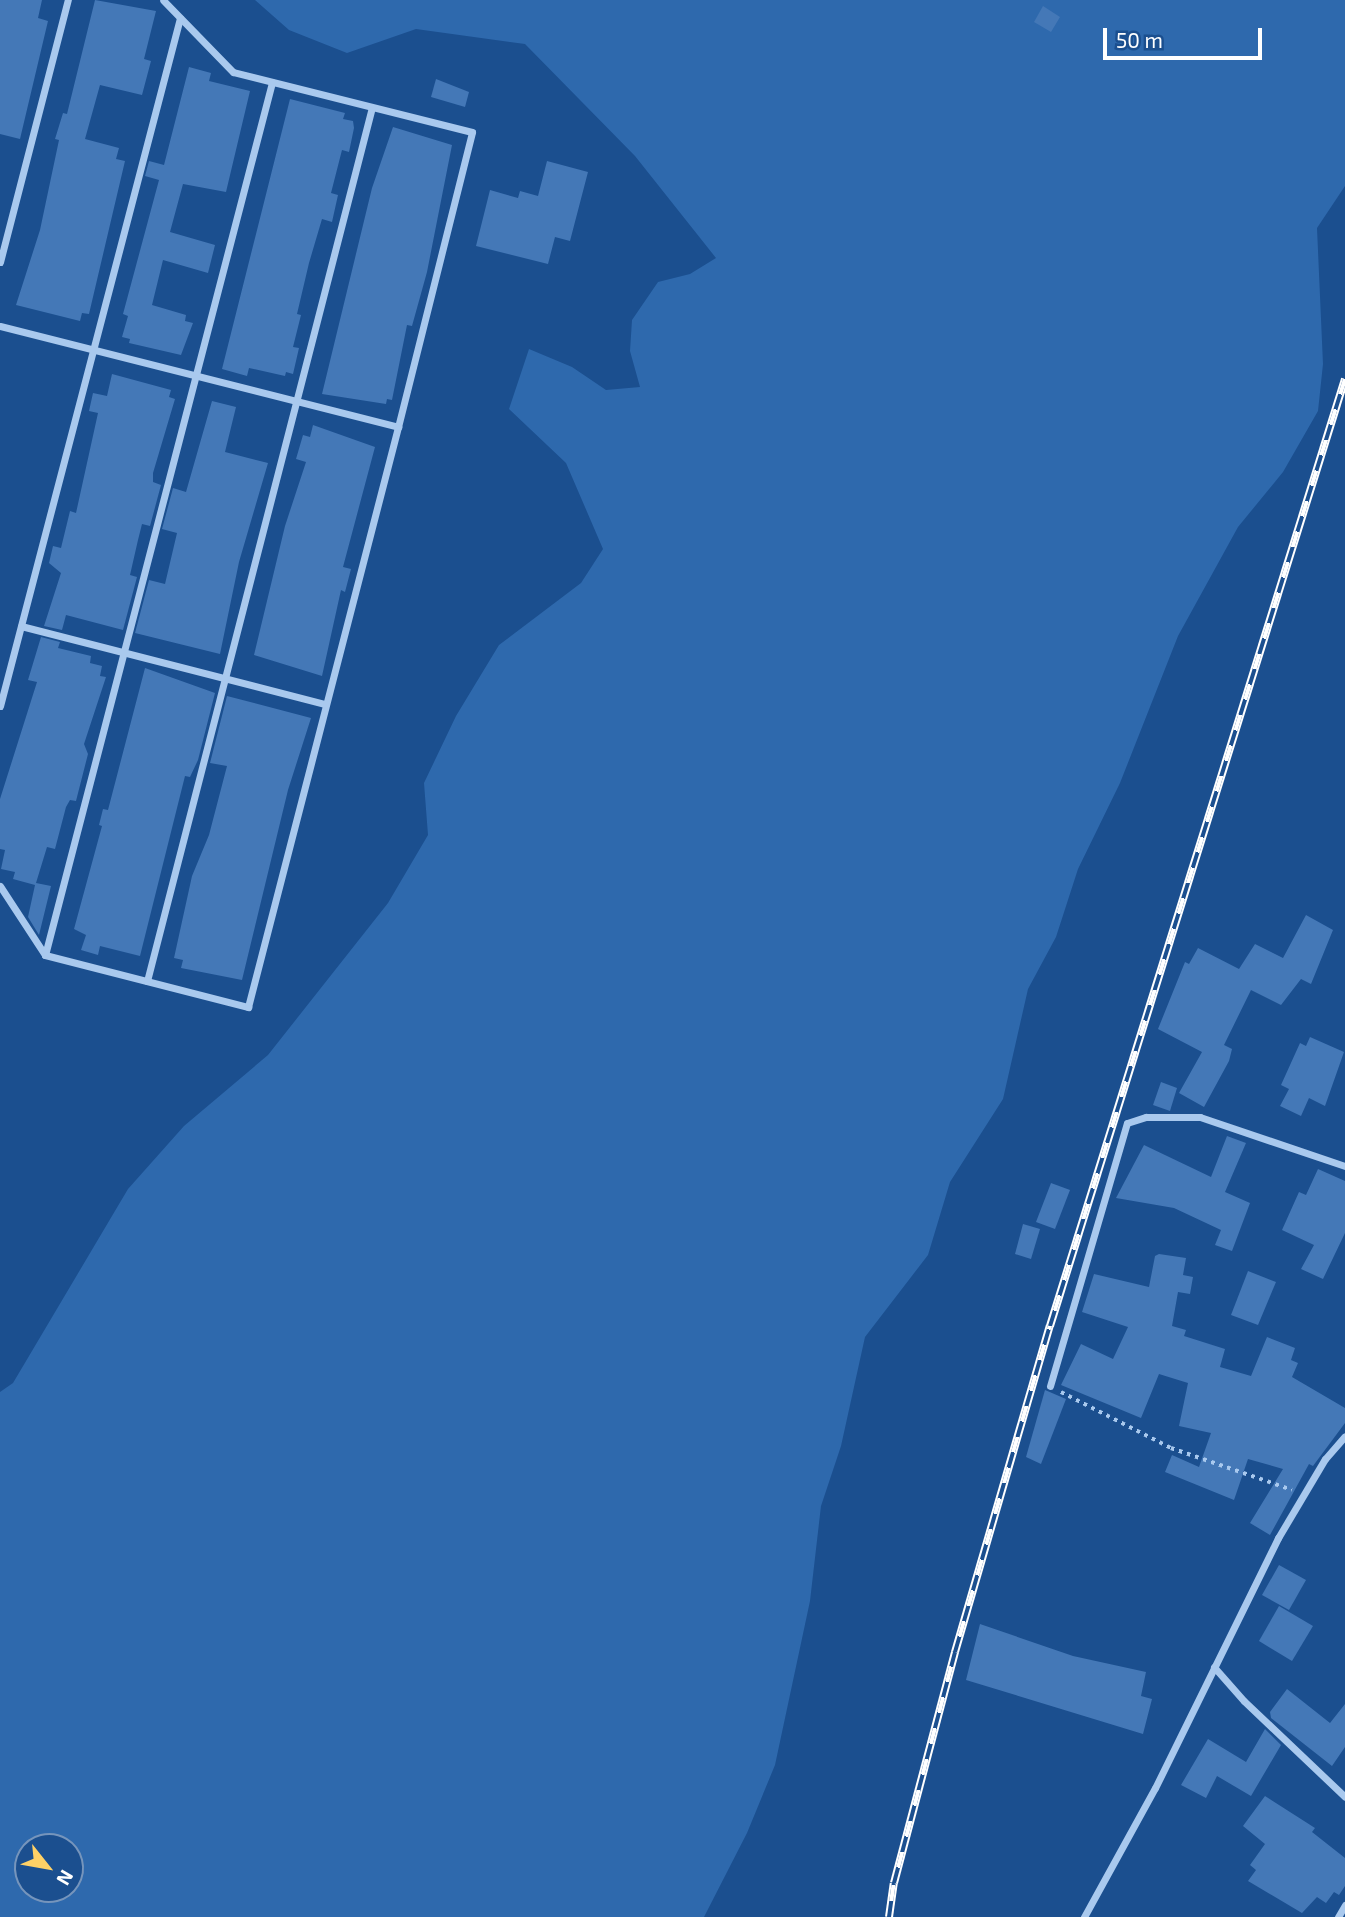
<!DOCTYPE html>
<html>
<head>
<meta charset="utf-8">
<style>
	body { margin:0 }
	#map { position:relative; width:1345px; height:1917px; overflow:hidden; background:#1b4f8f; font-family:"Exo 2",sans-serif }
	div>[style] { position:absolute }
	.green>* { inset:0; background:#2e69ad }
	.building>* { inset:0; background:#4478b7 }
	.path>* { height:3.5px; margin-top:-1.75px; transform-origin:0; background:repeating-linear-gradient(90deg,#a9c9ee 0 3.5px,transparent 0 8.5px) }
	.street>* { height:7px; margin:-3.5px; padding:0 3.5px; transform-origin:3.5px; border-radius:3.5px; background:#a9c9ee }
	.rail>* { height:8px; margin-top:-4px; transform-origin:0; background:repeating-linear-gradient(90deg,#1b4f8f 0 16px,#fff 0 32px); box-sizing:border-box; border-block:2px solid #fff }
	span { translate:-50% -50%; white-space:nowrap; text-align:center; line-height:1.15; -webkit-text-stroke:5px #1b4f8f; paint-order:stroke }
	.north { position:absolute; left:14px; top:1833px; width:70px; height:70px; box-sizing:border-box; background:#1b4f8f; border:2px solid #7695bc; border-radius:50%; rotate:121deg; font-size:19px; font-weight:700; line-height:28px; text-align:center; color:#fff }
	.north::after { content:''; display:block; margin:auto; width:24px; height:32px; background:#ffd166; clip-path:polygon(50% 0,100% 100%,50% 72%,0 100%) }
	.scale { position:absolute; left:1103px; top:28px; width:159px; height:32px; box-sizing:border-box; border:4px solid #fff; border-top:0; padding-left:9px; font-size:21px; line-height:24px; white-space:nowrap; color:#fff; -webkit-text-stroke:5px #1b4f8f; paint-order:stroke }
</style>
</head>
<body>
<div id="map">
	<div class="green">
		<div style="clip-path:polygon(evenodd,255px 0,1345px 0,1345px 186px,1317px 228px,1323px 364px,1318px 411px,1283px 472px,1238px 527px,1178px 636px,1120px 783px,1078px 869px,1056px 937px,1028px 989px,1003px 1099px,950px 1182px,928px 1255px,865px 1337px,841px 1446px,821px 1506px,810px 1601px,775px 1765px,747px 1833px,704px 1917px,0 1917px,0 1392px,13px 1383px,128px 1189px,184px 1126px,268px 1055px,388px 903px,428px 835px,424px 783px,456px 716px,499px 645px,581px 583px,603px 549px,566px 463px,509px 409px,529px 349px,572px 367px,606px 390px,640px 387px,630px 351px,632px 320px,658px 282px,690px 274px,716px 258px,635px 156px,525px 44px,416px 29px,347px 53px,289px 30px,255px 0,28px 1847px,70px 1847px,70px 1889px,28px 1889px,28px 1847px)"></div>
	</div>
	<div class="building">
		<div style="clip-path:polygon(0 0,42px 0,38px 18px,48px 21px,20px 139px,0 134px)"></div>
		<div style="clip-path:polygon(95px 0,156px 11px,144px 59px,151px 61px,142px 95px,100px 85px,85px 139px,119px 148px,116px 159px,125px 161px,89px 314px,82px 313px,80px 321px,16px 305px,40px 230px,59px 140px,55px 139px,63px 113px,67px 114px)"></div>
		<div style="clip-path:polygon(1043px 6px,1060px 17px,1051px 32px,1034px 22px)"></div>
		<div style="clip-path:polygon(189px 67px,211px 73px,209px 81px,250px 91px,226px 192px,183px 184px,170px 232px,215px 245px,208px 273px,163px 260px,152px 305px,186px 315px,185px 321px,193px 323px,181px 355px,129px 343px,130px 339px,122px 337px,128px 316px,123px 314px,159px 180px,145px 176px,149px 161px,164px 165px)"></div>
		<div style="clip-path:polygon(436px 79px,469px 92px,465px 107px,431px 97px)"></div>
		<div style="clip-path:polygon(290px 99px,345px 113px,343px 119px,353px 121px,354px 128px,349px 152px,342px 150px,331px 193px,338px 195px,332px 222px,322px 219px,309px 263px,297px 314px,301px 315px,293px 347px,299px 348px,293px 374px,286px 372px,285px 376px,249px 368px,247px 376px,222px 369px)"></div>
		<div style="clip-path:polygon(393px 127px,452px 145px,427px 272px,412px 326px,407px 325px,392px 400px,387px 399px,386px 404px,322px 394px,372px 188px)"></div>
		<div style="clip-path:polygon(547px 161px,588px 172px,570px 241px,555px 237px,548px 264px,476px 246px,490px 190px,518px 198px,520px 191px,538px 196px)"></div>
		<div style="clip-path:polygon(112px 374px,171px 390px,169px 397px,175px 399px,153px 473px,153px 482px,161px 485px,150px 526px,142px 524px,138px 540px,130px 575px,137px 577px,123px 630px,66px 615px,62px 630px,44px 626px,61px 573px,49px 563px,53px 546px,61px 548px,70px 511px,76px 513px,98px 413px,89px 411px,93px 393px,107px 396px)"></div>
		<div style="clip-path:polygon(212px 401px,236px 407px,225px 452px,268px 463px,239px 562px,220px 654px,135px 633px,149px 580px,165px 584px,177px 533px,162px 529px,173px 488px,186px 492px)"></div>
		<div style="clip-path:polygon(313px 425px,375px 447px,343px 567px,351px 569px,345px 592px,341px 590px,322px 676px,254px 655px,285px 526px,306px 462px,296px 459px,303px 435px,310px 437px)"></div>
		<div style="clip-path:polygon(41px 637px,60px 642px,58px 648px,91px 656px,90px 663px,102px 666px,100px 676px,106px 677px,84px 744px,88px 754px,76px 801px,70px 800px,66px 807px,55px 849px,47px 847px,36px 883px,51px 886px,39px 935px,28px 917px,35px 885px,13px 879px,15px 872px,1px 869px,5px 850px,0 849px,0 799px,37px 682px,28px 680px)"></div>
		<div style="clip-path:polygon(145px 668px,215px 693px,198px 760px,190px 777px,185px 776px,140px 956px,100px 946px,98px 955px,81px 950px,86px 935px,74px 929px,102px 826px,99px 825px,103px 809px,108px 810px)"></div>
		<div style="clip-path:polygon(227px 696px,311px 718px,288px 790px,242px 980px,181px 968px,183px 960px,174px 958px,192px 876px,209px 835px,227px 766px,210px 763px)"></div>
		<div style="clip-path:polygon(1306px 915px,1333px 930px,1311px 984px,1301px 979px,1281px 1005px,1251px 990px,1224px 1045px,1232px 1049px,1229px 1061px,1204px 1107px,1179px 1093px,1202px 1052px,1158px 1029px,1185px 962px,1189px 964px,1198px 948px,1239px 969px,1255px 944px,1283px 958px)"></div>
		<div style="clip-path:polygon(1310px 1037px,1344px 1052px,1325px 1106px,1309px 1098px,1301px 1116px,1280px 1106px,1289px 1089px,1281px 1085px,1300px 1043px,1306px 1046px)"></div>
		<div style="clip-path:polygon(1161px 1082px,1177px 1088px,1170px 1111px,1153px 1105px)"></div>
		<div style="clip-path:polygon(1227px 1136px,1246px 1143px,1225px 1192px,1250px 1203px,1232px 1251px,1215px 1245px,1221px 1230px,1174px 1208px,1116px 1198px,1144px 1145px,1211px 1177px)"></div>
		<div style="clip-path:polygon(1318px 1169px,1345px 1181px,1345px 1233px,1323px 1279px,1301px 1269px,1314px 1245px,1282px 1230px,1299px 1192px,1306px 1195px)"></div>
		<div style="clip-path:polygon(1051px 1183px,1070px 1190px,1055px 1229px,1036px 1222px)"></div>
		<div style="clip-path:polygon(1023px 1224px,1040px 1229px,1031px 1259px,1015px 1254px)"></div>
		<div style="clip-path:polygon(1159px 1254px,1186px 1258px,1183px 1275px,1193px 1277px,1190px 1294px,1178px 1292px,1172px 1326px,1186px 1330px,1184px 1336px,1225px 1349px,1220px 1367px,1251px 1376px,1267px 1337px,1295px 1348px,1291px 1360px,1298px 1363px,1292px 1377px,1345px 1408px,1345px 1423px,1313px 1466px,1309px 1464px,1270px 1535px,1250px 1523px,1283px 1469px,1248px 1459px,1234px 1500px,1165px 1472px,1172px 1455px,1199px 1467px,1211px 1433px,1179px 1426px,1188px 1383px,1159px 1374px,1141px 1418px,1061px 1385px,1081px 1344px,1113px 1359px,1128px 1327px,1082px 1312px,1094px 1274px,1149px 1287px,1155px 1256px)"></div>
		<div style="clip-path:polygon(1248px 1271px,1276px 1282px,1258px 1325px,1231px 1315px)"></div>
		<div style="clip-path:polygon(1045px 1390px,1066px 1399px,1041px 1464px,1026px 1457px)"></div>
		<div style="clip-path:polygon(1279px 1565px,1306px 1580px,1289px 1610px,1262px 1595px)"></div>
		<div style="clip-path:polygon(1279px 1606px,1313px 1626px,1292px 1661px,1259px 1641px)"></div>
		<div style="clip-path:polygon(980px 1624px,1073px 1656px,1146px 1672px,1141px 1696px,1152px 1699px,1143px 1734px,966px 1680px)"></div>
		<div style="clip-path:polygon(1287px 1689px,1330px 1723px,1345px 1704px,1345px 1747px,1332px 1766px,1271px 1718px,1270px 1712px)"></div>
		<div style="clip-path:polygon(1265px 1729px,1281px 1745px,1251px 1796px,1217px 1776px,1206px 1798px,1181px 1785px,1208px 1739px,1246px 1762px)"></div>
		<div style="clip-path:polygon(1265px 1796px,1315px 1828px,1312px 1832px,1345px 1858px,1345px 1886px,1339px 1895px,1334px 1892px,1326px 1903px,1317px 1897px,1302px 1913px,1248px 1881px,1256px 1870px,1250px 1865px,1265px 1844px,1243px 1826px)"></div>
	</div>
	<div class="path">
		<div style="left:1061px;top:1392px;width:123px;rotate:27deg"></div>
		<div style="left:1171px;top:1448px;width:128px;rotate:19.1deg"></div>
	</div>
	<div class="street">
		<div style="left:0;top:262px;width:271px;rotate:-75.5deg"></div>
		<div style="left:0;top:326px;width:411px;rotate:14.2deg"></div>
		<div style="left:398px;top:427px;width:304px;rotate:-75.9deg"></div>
		<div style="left:472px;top:132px;width:246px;rotate:-165.9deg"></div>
		<div style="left:233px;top:72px;width:100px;rotate:-134.2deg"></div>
		<div style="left:21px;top:626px;width:314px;rotate:14.4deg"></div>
		<div style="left:0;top:706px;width:711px;rotate:-75.34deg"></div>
		<div style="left:0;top:886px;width:82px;rotate:56.9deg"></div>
		<div style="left:45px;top:955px;width:210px;rotate:14.4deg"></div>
		<div style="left:248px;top:1007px;width:599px;rotate:-75.5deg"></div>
		<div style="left:45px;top:955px;width:902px;rotate:-75.42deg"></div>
		<div style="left:147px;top:981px;width:902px;rotate:-75.56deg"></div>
		<div style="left:1050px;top:1386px;width:274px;rotate:-73.7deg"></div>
		<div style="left:1127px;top:1123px;width:20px;rotate:-18deg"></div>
		<div style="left:1146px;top:1117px;width:54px"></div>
		<div style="left:1200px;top:1117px;width:153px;rotate:18.7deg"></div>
		<div style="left:1214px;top:1667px;width:45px;rotate:48.6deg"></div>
		<div style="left:1244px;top:1701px;width:139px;rotate:43.5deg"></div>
		<div style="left:1084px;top:1917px;width:147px;rotate:-61.2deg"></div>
		<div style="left:1155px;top:1788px;width:279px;rotate:-63.8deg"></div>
		<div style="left:1278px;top:1538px;width:92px;rotate:-59.3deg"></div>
		<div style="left:1325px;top:1459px;width:30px;rotate:-49deg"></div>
		<div style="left:1338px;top:1917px;width:14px;rotate:-60deg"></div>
	</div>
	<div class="rail">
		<div style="left:889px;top:1917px;width:34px;rotate:-82deg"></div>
		<div style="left:894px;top:1883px;width:239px;rotate:-75.2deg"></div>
		<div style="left:955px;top:1652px;width:340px;rotate:-73.8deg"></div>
		<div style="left:1050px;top:1326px;width:992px;rotate:-72.7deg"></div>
	</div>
	<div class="north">N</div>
	<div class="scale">50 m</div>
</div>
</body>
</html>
